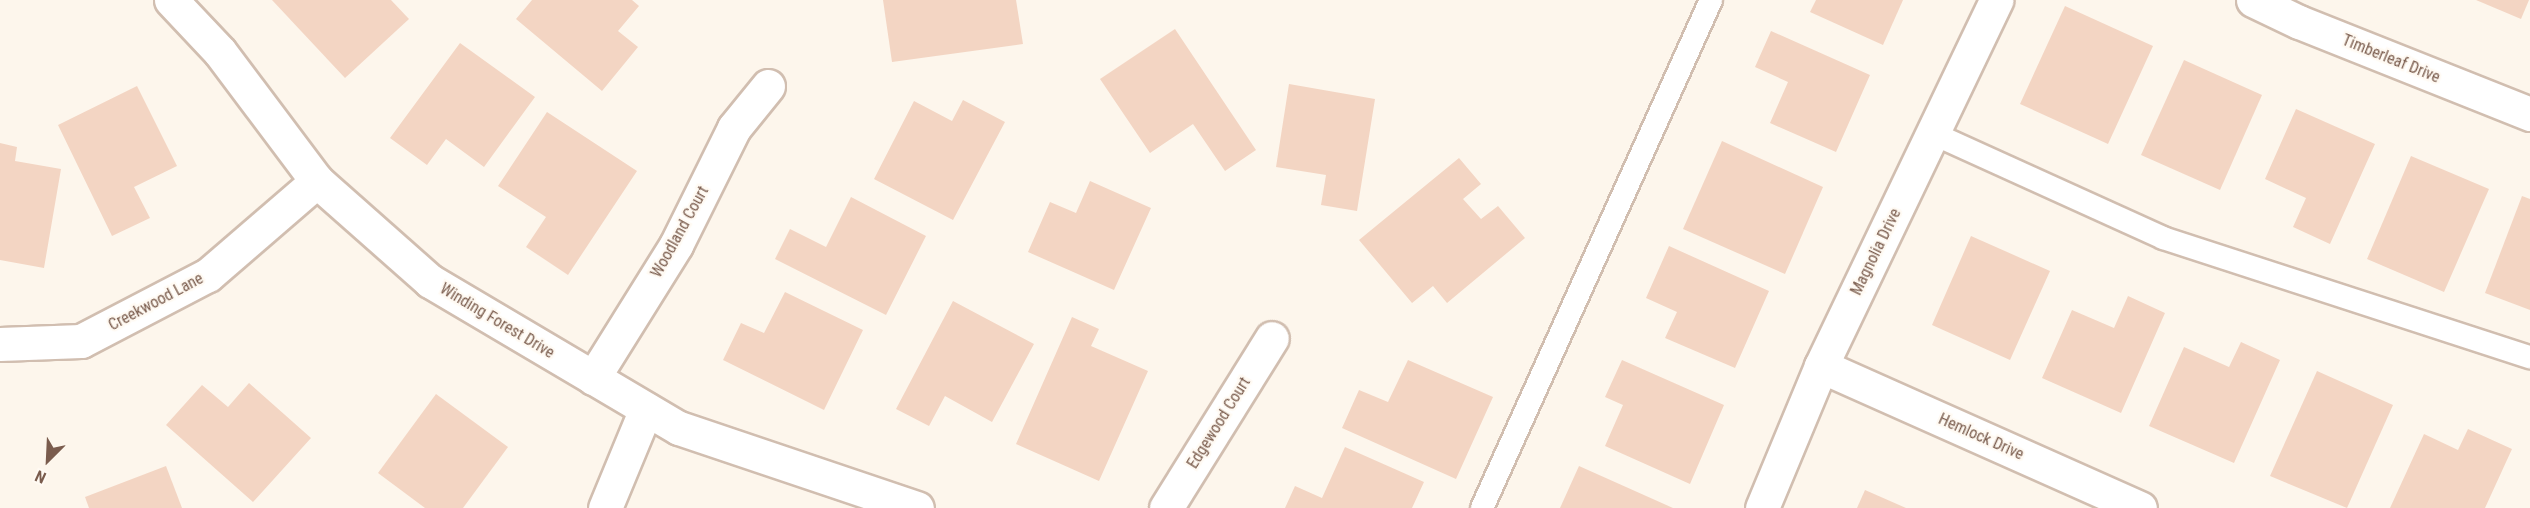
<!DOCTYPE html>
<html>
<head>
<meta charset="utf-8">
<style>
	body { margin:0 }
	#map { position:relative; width:2530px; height:508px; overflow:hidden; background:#fdf6ec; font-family:"Roboto Condensed",sans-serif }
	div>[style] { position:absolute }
	.building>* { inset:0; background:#f3d5c3 }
	.roads { filter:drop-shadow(2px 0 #d1beb0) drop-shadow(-2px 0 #d1beb0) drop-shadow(0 2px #d1beb0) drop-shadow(0 -2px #d1beb0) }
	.service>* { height:22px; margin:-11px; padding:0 11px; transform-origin:11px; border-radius:11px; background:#fff }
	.minor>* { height:33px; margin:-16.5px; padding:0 16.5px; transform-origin:16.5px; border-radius:16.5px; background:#fff }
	span { translate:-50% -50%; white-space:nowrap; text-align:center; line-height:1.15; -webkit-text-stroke:4.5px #fffaf3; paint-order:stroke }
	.street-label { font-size:16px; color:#7a5c4d }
	.north { position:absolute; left:18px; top:430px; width:60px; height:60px; -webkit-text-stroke:4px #fffaf3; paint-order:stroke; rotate:204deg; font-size:16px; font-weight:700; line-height:24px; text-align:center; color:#7a5c4d }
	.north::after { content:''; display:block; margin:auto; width:21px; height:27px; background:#7a5c4d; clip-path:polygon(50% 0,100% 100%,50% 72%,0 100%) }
</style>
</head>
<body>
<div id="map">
	<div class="building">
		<div style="clip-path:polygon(272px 0,391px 0,409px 19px,345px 78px)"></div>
		<div style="clip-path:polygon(532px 0,632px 0,639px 6px,618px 31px,638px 47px,602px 91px,516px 19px)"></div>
		<div style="clip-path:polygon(883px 0,1016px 0,1023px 44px,892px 62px)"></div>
		<div style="clip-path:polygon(1816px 0,1903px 0,1883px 45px,1810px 12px)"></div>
		<div style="clip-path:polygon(2476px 0,2529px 0,2521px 19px)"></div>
		<div style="clip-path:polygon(2065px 6px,2153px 46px,2108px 144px,2020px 104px)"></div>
		<div style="clip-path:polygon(1175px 29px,1256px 150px,1225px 171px,1193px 124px,1150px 153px,1100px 79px)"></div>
		<div style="clip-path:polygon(1771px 31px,1870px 75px,1836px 152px,1770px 123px,1788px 82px,1755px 67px)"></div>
		<div style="clip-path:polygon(460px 43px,535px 97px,484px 167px,446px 139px,427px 165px,390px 138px)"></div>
		<div style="clip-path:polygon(2184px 60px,2262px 95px,2220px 190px,2141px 155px)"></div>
		<div style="clip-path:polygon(1289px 84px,1375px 99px,1357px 211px,1321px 205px,1326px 175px,1276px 167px)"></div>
		<div style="clip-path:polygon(137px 86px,177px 166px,134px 187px,150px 218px,112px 236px,58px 125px)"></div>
		<div style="clip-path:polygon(963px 100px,1005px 122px,953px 220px,874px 179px,914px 101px,952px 121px)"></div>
		<div style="clip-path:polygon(2296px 109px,2375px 144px,2330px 244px,2293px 227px,2306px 198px,2265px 179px)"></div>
		<div style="clip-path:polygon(547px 112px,637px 171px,568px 275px,526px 247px,546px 217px,498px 186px)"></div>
		<div style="clip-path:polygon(1722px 141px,1823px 187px,1785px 274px,1683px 229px)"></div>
		<div style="clip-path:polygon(0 143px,17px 147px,15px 161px,61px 169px,44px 268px,0 260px)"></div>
		<div style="clip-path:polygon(2411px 156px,2489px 189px,2444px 292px,2367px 259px)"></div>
		<div style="clip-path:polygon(1459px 158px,1481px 184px,1463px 199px,1481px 219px,1498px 206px,1525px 238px,1447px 303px,1433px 286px,1412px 303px,1359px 240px)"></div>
		<div style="clip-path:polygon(1090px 181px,1151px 208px,1114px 290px,1028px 252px,1050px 202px,1076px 213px)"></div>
		<div style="clip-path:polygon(2522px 196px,2530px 199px,2530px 310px,2485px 293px)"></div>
		<div style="clip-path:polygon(851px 197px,926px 236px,886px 315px,775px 259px,790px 229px,826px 247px)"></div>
		<div style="clip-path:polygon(1971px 236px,2050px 271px,2010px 360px,1932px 325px)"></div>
		<div style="clip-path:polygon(1669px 246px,1769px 291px,1735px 368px,1665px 338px,1677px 312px,1646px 298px)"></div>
		<div style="clip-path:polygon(785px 292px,863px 330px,824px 410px,723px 360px,741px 323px,764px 333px)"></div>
		<div style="clip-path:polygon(2128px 296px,2165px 313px,2121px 413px,2042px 378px,2072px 310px,2114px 328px)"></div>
		<div style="clip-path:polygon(953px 301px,1034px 344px,992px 422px,945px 396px,929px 426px,896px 409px)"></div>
		<div style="clip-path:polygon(1072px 317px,1099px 329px,1091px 346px,1148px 371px,1099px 481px,1016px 444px)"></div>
		<div style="clip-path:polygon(2241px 342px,2280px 360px,2234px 463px,2149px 426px,2184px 347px,2229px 367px)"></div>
		<div style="clip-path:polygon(1408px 360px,1493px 397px,1456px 479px,1342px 428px,1359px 390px,1388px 402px)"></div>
		<div style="clip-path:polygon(1622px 360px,1724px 405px,1690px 484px,1605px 446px,1623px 405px,1605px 397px)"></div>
		<div style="clip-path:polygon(2317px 371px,2393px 405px,2347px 508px,2270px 476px)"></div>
		<div style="clip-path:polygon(249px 383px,311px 438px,253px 502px,166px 425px,202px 385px,228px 407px)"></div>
		<div style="clip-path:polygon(436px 394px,508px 447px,463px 508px,425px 508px,378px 473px)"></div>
		<div style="clip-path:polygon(2468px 429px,2512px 449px,2485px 508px,2390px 508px,2424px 434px,2458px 450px)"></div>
		<div style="clip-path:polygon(1345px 447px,1424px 482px,1412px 508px,1285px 508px,1295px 486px,1322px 498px)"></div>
		<div style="clip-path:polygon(166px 466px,182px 508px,89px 508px,85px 497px)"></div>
		<div style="clip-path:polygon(1579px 466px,1673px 508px,1560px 508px)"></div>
		<div style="clip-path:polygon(1865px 490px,1906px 508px,1857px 508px)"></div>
	</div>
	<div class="roads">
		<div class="service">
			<div style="left:1932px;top:133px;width:254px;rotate:24.4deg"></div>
			<div style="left:2163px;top:238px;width:386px;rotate:18deg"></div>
			<div style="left:1482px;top:508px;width:557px;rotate:-65.73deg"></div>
		</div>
		<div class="minor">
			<div style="left:171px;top:0;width:71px;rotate:46.7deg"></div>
			<div style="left:220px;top:52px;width:161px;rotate:53.1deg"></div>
			<div style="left:317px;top:181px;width:151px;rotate:41.5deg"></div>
			<div style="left:430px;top:281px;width:289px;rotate:30.6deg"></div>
			<div style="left:679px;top:428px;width:251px;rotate:18.6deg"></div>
			<div style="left:2253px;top:0;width:51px;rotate:25.6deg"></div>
			<div style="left:2299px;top:22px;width:249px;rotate:21.7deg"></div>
			<div style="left:0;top:344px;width:81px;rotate:-2.1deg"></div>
			<div style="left:81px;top:341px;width:143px;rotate:-27.5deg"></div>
			<div style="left:208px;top:275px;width:144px;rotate:-40.8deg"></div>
			<div style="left:1821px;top:366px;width:349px;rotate:24deg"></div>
			<div style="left:593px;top:378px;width:157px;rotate:-58deg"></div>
			<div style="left:676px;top:245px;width:131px;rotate:-63.6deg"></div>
			<div style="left:734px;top:128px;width:54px;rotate:-51deg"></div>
			<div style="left:605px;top:508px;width:107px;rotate:-67.5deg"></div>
			<div style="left:1166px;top:508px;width:200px;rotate:-58.1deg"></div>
			<div style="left:1762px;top:508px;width:154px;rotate:-67.4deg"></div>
			<div style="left:1821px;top:366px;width:406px;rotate:-64.4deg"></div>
		</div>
	</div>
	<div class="street-label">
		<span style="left:2391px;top:59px;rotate:22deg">Timberleaf Drive</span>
		<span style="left:680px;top:232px;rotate:-61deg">Woodland Court</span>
		<span style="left:1876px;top:252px;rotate:-64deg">Magnolia Drive</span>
		<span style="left:156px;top:302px;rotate:-28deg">Creekwood Lane</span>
		<span style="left:497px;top:321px;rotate:31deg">Winding Forest Drive</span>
		<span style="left:1219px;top:423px;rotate:-58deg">Edgewood Court</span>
		<span style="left:1981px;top:437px;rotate:24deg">Hemlock Drive</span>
	</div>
	<div class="north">N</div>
</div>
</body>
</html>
